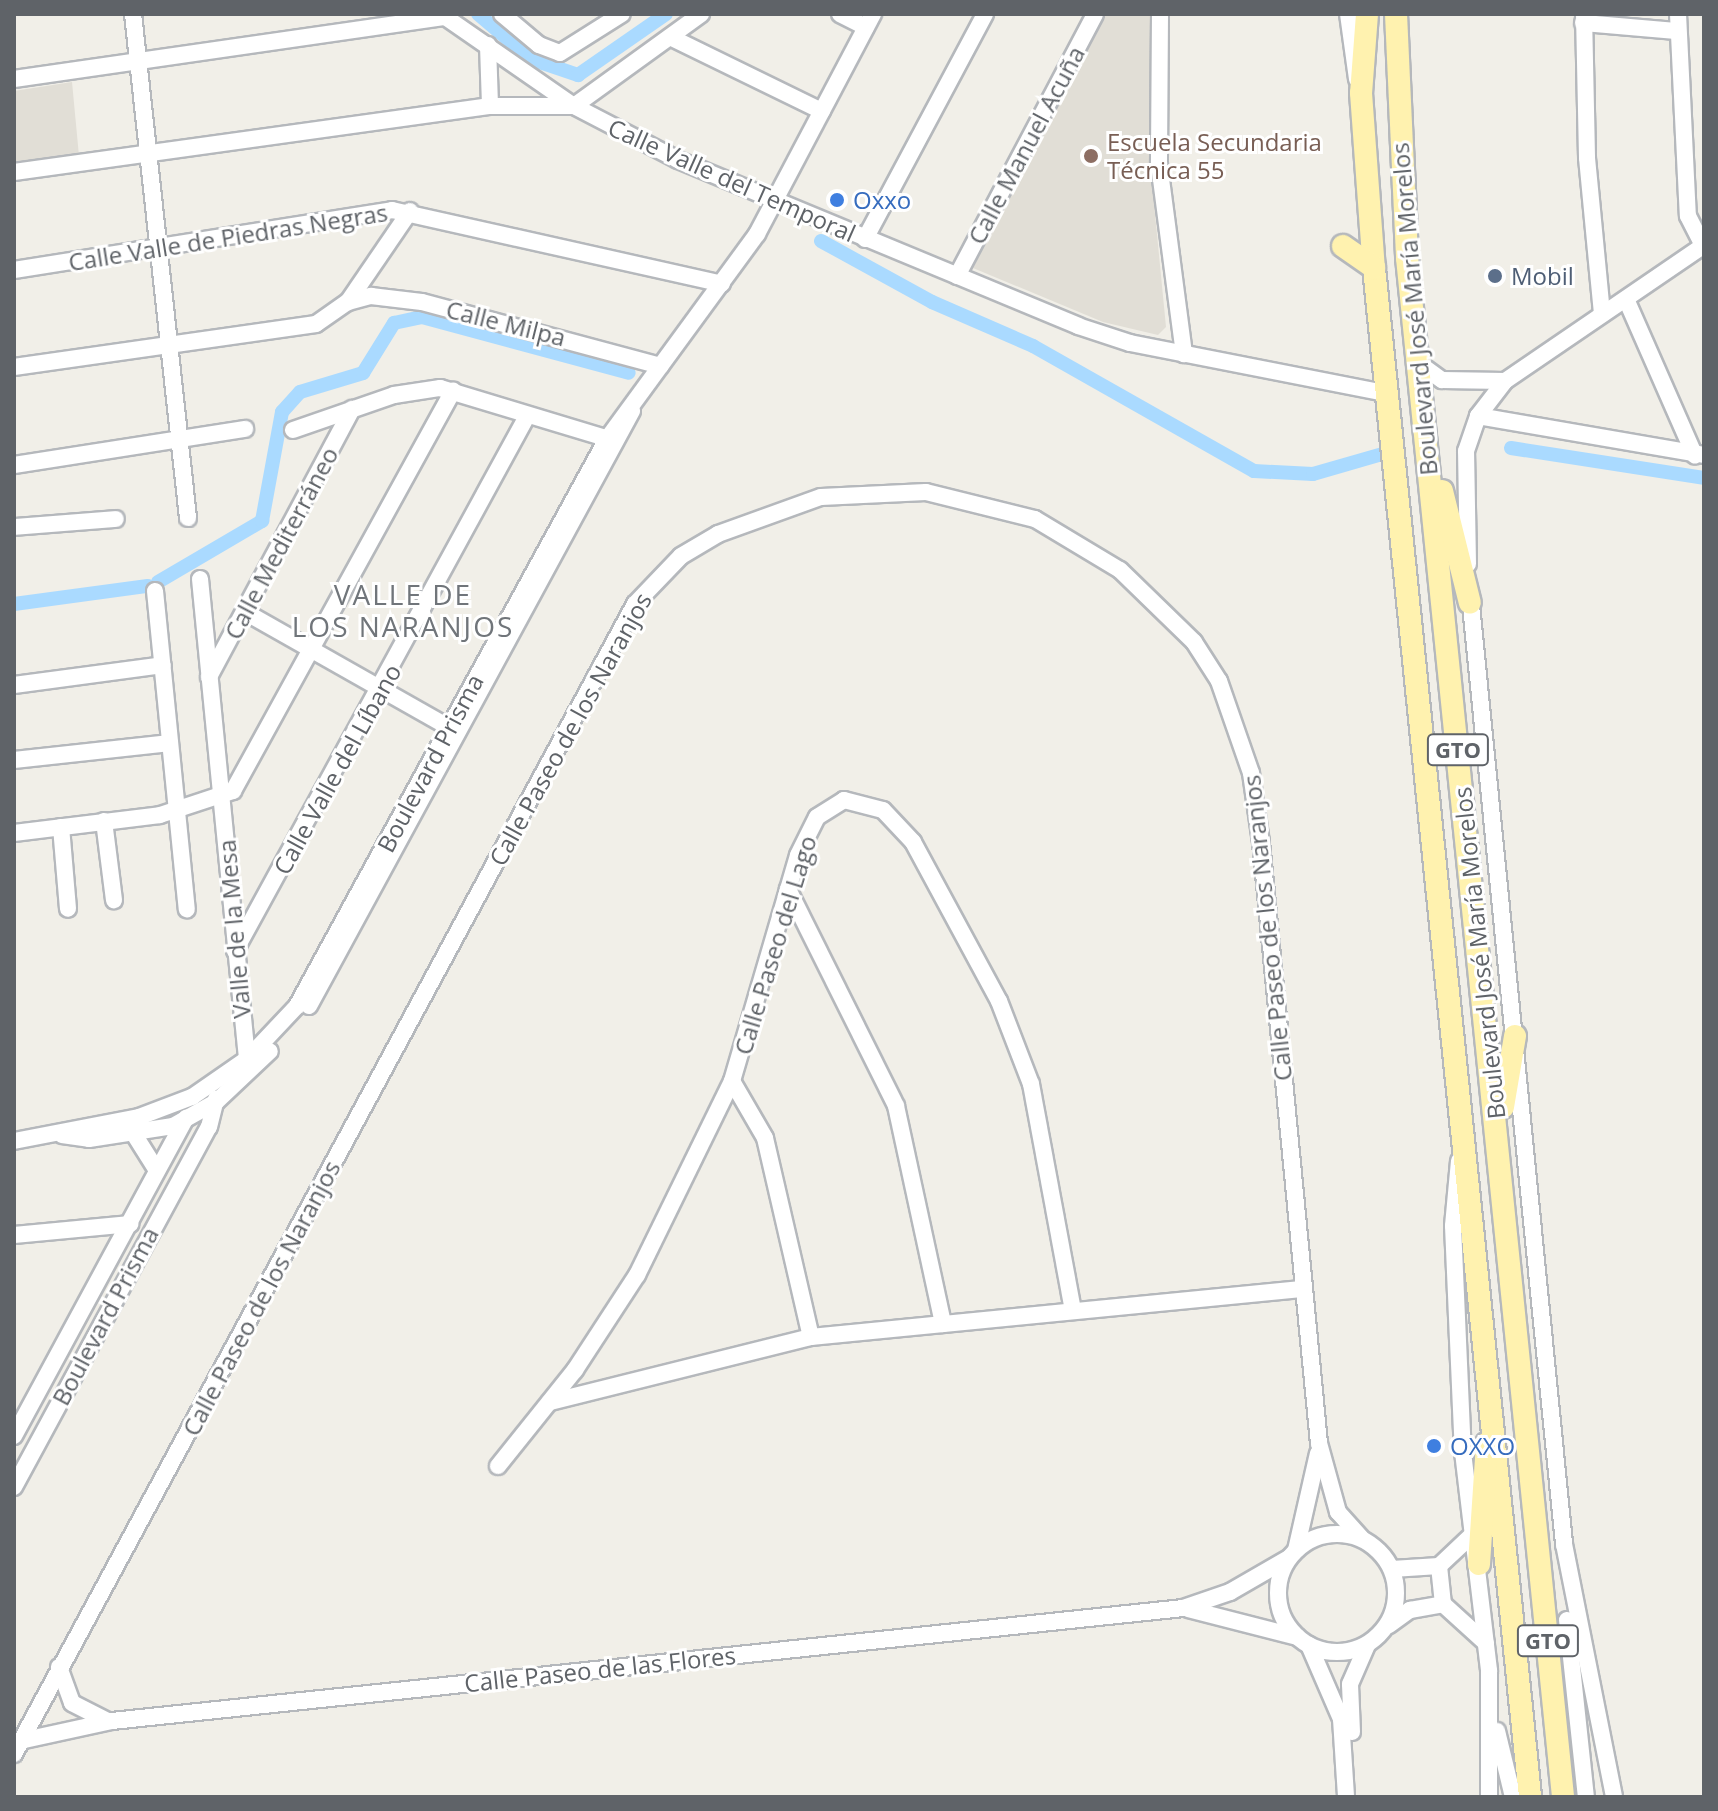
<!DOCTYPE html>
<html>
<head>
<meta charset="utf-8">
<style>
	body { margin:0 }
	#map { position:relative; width:1718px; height:1811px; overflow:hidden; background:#f1efe8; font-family:"Open Sans",sans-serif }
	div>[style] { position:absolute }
	.education>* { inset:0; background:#e1ded6 }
	.canal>* { height:14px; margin:-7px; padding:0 7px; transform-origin:7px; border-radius:7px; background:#aadaff }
	.roads { filter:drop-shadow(2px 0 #b5b8bc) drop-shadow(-2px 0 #b5b8bc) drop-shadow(0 2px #b5b8bc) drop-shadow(0 -2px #b5b8bc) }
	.minor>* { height:16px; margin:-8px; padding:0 8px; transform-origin:8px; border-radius:8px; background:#fff }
	.minor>.ring { margin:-8px; padding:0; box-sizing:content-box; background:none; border:16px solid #fff; border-radius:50% }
	.major>* { height:22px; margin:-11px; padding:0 11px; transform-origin:11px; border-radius:11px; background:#fff2af }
	.dots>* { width:22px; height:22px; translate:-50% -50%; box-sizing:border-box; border:4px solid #fff; border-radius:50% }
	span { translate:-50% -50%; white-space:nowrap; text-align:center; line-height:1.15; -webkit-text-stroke:6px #fff; paint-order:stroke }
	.shield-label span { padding:2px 6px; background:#fff; border:2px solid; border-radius:6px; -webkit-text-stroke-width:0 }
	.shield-label { font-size:22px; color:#5f6368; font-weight:700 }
	.education-label { font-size:24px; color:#785e54 }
	.left { translate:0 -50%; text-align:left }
	.street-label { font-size:24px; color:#5f6368 }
	.shop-label { font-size:24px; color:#366cbe }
	.service-label { font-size:24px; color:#4e5e75 }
	.quarter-label { font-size:28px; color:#70757a; letter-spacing:2px }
	.frame { position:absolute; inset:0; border:16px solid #5f6368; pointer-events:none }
</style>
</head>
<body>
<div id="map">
	<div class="education">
		<div style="clip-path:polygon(1105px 14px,1150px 14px,1153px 193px,1166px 327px,1158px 335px,1103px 322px,973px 268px)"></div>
		<div style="clip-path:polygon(72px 82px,79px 156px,14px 167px,14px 91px)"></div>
	</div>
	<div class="canal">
		<div style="left:478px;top:14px;width:70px;rotate:40.3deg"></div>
		<div style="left:531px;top:59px;width:50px;rotate:18.8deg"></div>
		<div style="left:578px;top:75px;width:107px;rotate:-34.7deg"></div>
		<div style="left:821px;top:241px;width:127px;rotate:28.8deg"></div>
		<div style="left:932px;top:302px;width:110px;rotate:23.5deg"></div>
		<div style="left:1033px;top:346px;width:254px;rotate:29.5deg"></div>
		<div style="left:1254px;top:471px;width:59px;rotate:2.9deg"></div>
		<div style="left:1313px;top:474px;width:69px;rotate:-16.1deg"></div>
		<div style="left:1511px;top:448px;width:195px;rotate:8.8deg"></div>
		<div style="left:158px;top:582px;width:121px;rotate:-30.4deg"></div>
		<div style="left:262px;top:521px;width:111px;rotate:-79.6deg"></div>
		<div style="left:282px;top:412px;width:27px;rotate:-48deg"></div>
		<div style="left:300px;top:392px;width:66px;rotate:-16.8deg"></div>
		<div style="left:363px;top:373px;width:59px;rotate:-58.2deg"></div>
		<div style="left:394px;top:323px;width:29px;rotate:-12deg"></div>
		<div style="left:422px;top:317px;width:214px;rotate:15.1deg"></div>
		<div style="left:14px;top:604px;width:135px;rotate:-7.7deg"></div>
	</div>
	<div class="roads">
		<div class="minor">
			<div style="left:133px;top:14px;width:507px;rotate:83.77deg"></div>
			<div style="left:441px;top:14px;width:162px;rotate:34.7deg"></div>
			<div style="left:574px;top:106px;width:117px;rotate:27.4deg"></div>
			<div style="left:678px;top:160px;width:433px;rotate:22.5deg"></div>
			<div style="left:1078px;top:326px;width:55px;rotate:18.1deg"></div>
			<div style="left:1130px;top:343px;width:261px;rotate:11.1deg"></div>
			<div style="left:502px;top:14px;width:48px;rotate:40deg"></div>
			<div style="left:539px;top:45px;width:22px;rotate:21deg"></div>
			<div style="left:560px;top:53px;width:73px;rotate:-32.2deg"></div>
			<div style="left:840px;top:14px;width:29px;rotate:27deg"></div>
			<div style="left:1160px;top:14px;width:150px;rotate:90.4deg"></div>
			<div style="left:1159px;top:164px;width:192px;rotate:82.5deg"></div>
			<div style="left:1348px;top:14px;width:66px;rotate:82.1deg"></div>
			<div style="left:1584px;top:14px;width:144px;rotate:88.8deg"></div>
			<div style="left:1587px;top:158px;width:157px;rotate:84.5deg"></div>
			<div style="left:1678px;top:14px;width:202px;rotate:87.2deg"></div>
			<div style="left:1688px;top:216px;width:36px;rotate:63deg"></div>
			<div style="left:1583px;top:23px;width:94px;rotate:4.9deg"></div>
			<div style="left:670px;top:37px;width:169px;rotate:26deg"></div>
			<div style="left:488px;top:45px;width:61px;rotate:88.1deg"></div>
			<div style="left:14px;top:79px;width:434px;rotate:-8.2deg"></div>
			<div style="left:574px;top:106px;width:157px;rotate:-35.9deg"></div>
			<div style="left:14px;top:172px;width:481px;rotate:-7.9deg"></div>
			<div style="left:490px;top:106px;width:84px"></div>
			<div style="left:865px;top:239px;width:255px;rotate:-61.9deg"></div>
			<div style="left:14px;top:270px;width:383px;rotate:-9deg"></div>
			<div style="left:392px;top:210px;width:338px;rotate:12.6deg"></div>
			<div style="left:957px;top:276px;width:296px;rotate:-62.2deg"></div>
			<div style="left:1626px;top:299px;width:171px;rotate:66.3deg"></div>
			<div style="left:348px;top:302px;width:24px;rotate:-15deg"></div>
			<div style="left:371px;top:296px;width:51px;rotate:6.7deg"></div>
			<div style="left:422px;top:302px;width:247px;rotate:15deg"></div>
			<div style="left:1417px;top:362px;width:31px;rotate:36deg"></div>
			<div style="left:1442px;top:380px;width:63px;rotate:0.9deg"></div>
			<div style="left:1505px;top:381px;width:241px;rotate:-34.3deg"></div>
			<div style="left:14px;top:367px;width:305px;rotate:-8.1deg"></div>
			<div style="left:316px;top:324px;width:39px;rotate:-35deg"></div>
			<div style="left:348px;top:302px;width:110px;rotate:-55.7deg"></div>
			<div style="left:1478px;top:416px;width:229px;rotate:9.8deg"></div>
			<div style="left:293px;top:430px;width:107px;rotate:-19.1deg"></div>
			<div style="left:394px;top:395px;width:47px;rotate:-8.7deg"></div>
			<div style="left:440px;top:388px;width:183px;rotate:16.8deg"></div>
			<div style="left:14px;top:465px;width:234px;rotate:-8.9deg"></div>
			<div style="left:14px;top:527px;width:102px;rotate:-4.5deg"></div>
			<div style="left:1468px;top:564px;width:113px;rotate:-91deg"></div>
			<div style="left:1466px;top:451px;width:37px;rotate:-71deg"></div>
			<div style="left:1478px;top:416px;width:44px;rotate:-52.4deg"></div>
			<div style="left:200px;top:579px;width:482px;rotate:84.4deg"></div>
			<div style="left:155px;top:591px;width:320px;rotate:84.3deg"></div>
			<div style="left:1470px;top:595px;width:954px;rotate:84.34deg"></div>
			<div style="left:1564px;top:1544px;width:258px;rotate:78.8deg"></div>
			<div style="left:245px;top:612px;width:241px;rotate:29.5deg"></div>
			<div style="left:209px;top:677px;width:304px;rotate:-61.9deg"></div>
			<div style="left:14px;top:685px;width:150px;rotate:-7.6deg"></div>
			<div style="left:14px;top:760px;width:157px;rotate:-6.2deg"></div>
			<div style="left:104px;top:821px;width:80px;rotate:82.8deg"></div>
			<div style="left:61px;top:827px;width:82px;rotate:85.1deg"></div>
			<div style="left:14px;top:833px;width:147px;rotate:-7deg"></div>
			<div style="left:160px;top:815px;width:77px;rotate:-18.2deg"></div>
			<div style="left:233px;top:791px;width:457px;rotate:-61.2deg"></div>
			<div style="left:788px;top:889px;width:242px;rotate:63.5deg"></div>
			<div style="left:896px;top:1106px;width:223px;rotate:77.8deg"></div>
			<div style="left:235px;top:951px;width:609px;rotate:-61.37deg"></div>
			<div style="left:309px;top:1006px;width:677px;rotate:-61.5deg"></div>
			<div style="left:732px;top:1081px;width:66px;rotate:59.9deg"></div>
			<div style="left:765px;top:1138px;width:204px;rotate:77deg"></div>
			<div style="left:134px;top:1134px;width:41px;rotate:57.8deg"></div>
			<div style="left:62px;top:1135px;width:27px;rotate:8deg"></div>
			<div style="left:89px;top:1139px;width:85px;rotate:-8.8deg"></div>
			<div style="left:173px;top:1126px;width:49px;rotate:-29.2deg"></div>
			<div style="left:216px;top:1102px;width:74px;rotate:-43.4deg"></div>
			<div style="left:14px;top:1141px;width:127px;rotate:-10.9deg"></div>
			<div style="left:139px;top:1117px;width:57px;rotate:-20.7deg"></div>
			<div style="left:192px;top:1097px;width:67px;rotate:-34.6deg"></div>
			<div style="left:247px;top:1059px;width:73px;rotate:-46.7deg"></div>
			<div style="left:297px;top:1006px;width:646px;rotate:-61.33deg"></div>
			<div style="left:607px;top:439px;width:254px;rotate:-53.8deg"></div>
			<div style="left:757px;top:234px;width:249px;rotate:-62.2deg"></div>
			<div style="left:1459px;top:1161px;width:65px;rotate:95.3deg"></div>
			<div style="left:1453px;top:1226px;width:226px;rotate:87.5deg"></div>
			<div style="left:1463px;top:1452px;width:221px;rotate:83.2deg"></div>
			<div style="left:1489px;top:1671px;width:126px;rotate:90deg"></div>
			<div style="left:14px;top:1235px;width:117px;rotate:-5.4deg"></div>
			<div style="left:550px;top:1402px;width:269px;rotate:-14deg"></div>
			<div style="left:811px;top:1337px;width:495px;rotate:-5.6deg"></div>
			<div style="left:14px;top:1436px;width:362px;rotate:-61.6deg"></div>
			<div style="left:498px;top:1466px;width:123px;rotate:-51.3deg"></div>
			<div style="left:575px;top:1370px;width:113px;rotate:-56.9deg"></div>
			<div style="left:637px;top:1275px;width:216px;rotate:-63.9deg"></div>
			<div style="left:732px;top:1081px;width:235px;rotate:-73.7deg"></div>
			<div style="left:798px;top:855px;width:42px;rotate:-63.4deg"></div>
			<div style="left:817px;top:817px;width:32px;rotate:-32deg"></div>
			<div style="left:844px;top:800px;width:40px;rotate:14.4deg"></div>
			<div style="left:883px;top:810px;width:44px;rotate:46.8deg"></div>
			<div style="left:913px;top:842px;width:181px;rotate:61.6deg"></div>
			<div style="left:999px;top:1001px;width:89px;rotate:68.9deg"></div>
			<div style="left:1031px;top:1084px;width:230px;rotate:79.5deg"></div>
			<div style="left:14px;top:1487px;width:409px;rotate:-61.6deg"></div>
			<div style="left:209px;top:1127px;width:29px;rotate:-76deg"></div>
			<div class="ring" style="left:1278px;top:1534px;width:102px;height:102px"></div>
			<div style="left:1296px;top:1550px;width:99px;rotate:-77.2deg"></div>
			<div style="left:1439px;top:1566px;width:38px;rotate:84deg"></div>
			<div style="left:1392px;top:1569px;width:47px;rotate:-3.7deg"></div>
			<div style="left:1439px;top:1566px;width:45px;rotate:-43.2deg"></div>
			<div style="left:1188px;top:1609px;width:113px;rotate:14.4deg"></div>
			<div style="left:1567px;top:1620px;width:178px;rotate:83.9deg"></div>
			<div style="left:1389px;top:1625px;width:26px;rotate:-36deg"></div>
			<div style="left:1410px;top:1610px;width:34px;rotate:-10deg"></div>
			<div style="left:1443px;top:1604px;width:58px;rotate:42.2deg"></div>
			<div style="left:1309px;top:1645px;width:81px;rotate:66.6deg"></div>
			<div style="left:1341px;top:1719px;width:78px;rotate:86.3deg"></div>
			<div style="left:59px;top:1667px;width:38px;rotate:70deg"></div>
			<div style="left:72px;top:1703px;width:38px;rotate:27deg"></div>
			<div style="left:1497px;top:1731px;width:68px;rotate:76.4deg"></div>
			<div style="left:1352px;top:1732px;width:48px;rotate:-92.4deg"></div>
			<div style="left:1350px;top:1684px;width:43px;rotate:-66.4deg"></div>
			<div style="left:20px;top:1741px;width:94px;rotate:-12.3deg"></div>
			<div style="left:112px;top:1721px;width:1077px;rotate:-6.02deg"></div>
			<div style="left:1183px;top:1608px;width:50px;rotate:-18.8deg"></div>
			<div style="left:1230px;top:1592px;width:68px;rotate:-30deg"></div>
			<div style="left:14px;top:1754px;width:1307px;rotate:-61.63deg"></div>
			<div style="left:635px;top:604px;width:66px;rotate:-46.2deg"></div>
			<div style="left:681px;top:556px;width:43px;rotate:-30.7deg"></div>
			<div style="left:718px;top:534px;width:109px;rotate:-19.8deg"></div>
			<div style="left:821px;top:497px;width:105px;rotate:-2.7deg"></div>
			<div style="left:926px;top:492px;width:112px;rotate:13.9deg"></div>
			<div style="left:1035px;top:519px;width:99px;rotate:31deg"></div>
			<div style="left:1120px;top:570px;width:103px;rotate:44.2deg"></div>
			<div style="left:1194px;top:642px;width:46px;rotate:57.3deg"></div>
			<div style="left:1219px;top:681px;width:97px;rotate:70.8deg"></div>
			<div style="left:1251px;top:773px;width:70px;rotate:81.8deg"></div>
			<div style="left:1261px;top:842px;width:604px;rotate:84.49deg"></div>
			<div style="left:1319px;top:1443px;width:72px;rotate:74.6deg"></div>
			<div style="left:1338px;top:1512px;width:36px;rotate:48deg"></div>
		</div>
		<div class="major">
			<div style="left:1367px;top:14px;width:79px;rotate:94.3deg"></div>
			<div style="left:1361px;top:93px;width:175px;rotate:85.8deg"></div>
			<div style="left:1374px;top:268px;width:1537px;rotate:84.17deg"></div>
			<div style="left:1396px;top:14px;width:244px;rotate:87.4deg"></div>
			<div style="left:1407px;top:258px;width:1547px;rotate:84.21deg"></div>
			<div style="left:1343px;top:246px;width:38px;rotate:35deg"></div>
			<div style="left:1442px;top:491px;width:115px;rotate:76deg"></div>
			<div style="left:1503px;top:1107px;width:72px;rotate:-80.4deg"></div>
			<div style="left:1479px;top:1564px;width:121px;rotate:-86.2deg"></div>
		</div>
	</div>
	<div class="dots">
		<div style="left:1091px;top:156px;background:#8d6e63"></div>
		<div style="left:837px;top:200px;background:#3f7fe0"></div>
		<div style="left:1495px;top:276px;background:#5c6f8a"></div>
		<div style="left:1434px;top:1446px;background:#3f7fe0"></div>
	</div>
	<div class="shield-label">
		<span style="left:1458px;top:750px">GTO</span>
		<span style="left:1548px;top:1641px">GTO</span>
	</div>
	<div class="education-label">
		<span class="left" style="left:1107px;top:156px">Escuela Secundaria<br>Técnica 55</span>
	</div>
	<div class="street-label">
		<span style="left:1026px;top:145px;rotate:-62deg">Calle Manuel Acuña</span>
		<span style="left:732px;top:180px;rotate:24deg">Calle Valle del Temporal</span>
		<span style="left:228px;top:237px;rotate:-9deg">Calle Valle de Piedras Negras</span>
		<span style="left:1414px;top:309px;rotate:-95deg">Boulevard José María Morelos</span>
		<span style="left:506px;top:323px;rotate:14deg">Calle Milpa</span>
		<span style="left:281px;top:543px;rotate:-62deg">Calle Mediterráneo</span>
		<span style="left:570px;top:729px;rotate:-61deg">Calle Paseo de los Naranjos</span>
		<span style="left:430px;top:763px;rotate:-62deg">Boulevard Prisma</span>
		<span style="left:337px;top:769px;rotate:-61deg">Calle Valle del Líbano</span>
		<span style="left:1267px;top:928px;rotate:-96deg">Calle Paseo de los Naranjos</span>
		<span style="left:234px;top:929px;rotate:-95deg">Valle de la Mesa</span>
		<span style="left:775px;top:945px;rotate:-73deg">Calle Paseo del Lago</span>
		<span style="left:1479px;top:953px;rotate:-96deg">Boulevard José María Morelos</span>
		<span style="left:261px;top:1298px;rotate:-62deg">Calle Paseo de los Naranjos</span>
		<span style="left:105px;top:1316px;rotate:-62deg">Boulevard Prisma</span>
		<span style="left:600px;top:1669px;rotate:-6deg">Calle Paseo de las Flores</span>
	</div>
	<div class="shop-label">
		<span class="left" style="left:853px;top:200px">Oxxo</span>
		<span class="left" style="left:1450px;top:1446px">OXXO</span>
	</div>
	<div class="service-label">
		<span class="left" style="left:1511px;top:276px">Mobil</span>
	</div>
	<div class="quarter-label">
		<span style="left:403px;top:610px">VALLE DE<br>LOS NARANJOS</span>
	</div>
	<div class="frame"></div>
</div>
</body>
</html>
